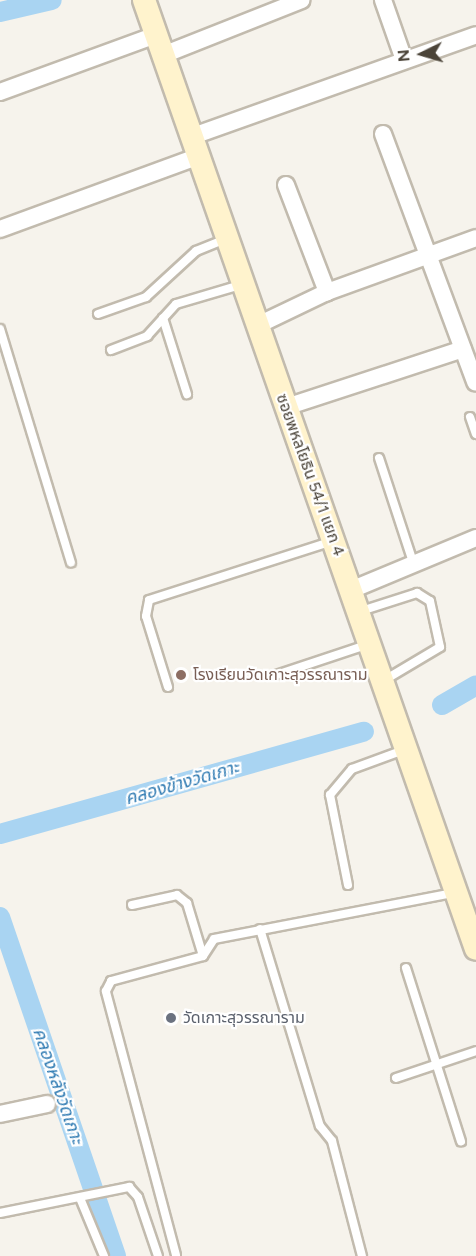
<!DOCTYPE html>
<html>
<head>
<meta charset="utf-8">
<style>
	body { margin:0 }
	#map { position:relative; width:476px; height:1256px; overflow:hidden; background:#f6f3ec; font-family:Figtree,"Noto Sans Thai",sans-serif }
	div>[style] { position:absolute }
	.canal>* { height:20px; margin:-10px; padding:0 10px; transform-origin:10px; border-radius:10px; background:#a9d4f2 }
	.roads { filter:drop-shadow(2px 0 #c2bbae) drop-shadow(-2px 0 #c2bbae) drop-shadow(0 2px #c2bbae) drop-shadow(0 -2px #c2bbae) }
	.lane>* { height:8px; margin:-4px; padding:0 4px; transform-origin:4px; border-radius:4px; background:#fff }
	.street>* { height:16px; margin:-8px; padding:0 8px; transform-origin:8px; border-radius:8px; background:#fff }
	.secondary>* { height:22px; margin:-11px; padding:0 11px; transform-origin:11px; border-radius:11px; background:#fff3cd }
	.dots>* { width:16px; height:16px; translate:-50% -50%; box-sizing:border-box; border:3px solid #fff; border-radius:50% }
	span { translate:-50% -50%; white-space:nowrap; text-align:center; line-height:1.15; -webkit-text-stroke:4.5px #fff; paint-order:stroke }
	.street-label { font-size:16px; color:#4b4439 }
	.education-label { font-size:16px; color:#785e54 }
	.left { translate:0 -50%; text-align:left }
	.worship-label { font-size:16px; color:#5b616d }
	.water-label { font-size:18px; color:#2e7ab2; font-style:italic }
	.north { position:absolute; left:392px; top:24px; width:60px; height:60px; -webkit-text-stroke:4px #fff; paint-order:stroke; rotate:265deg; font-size:16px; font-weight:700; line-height:24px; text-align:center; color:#4b4439 }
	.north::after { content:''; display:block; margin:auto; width:21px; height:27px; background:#4b4439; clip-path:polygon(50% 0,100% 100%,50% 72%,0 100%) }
</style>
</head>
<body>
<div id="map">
	<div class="canal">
		<div style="left:0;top:12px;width:53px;rotate:-13deg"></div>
		<div style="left:442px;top:705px;width:39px;rotate:-30deg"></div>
		<div style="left:0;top:834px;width:378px;rotate:-15.7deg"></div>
		<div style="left:0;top:917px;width:358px;rotate:71.1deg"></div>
	</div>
	<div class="roads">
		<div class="lane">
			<div style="left:98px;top:314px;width:51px;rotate:-19.5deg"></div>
			<div style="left:146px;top:297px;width:68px;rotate:-42.6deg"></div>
			<div style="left:196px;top:251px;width:31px;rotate:-22deg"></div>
			<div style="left:163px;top:318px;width:80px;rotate:72.5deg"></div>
			<div style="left:0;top:329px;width:244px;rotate:73.1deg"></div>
			<div style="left:111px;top:350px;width:39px;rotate:-21deg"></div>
			<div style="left:147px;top:336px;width:43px;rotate:-47.8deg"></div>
			<div style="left:176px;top:304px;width:71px;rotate:-16.4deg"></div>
			<div style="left:470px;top:417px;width:18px;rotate:71deg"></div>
			<div style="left:379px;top:458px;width:113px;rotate:71.9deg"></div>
			<div style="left:361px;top:611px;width:59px;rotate:-17.8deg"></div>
			<div style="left:417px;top:593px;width:15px;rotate:32deg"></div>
			<div style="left:430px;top:601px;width:47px;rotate:77.7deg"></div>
			<div style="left:440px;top:647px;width:66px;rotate:149.2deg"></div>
			<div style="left:279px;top:674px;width:95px;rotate:-18.4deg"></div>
			<div style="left:168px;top:687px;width:74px;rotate:-107.2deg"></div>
			<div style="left:146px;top:616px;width:16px;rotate:-79deg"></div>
			<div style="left:149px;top:600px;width:193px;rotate:-17.8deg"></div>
			<div style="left:348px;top:885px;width:92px;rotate:-101.3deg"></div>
			<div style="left:330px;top:795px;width:34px;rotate:-50deg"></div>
			<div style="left:352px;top:769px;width:58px;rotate:-20.3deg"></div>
			<div style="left:132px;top:905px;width:46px;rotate:-12.5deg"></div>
			<div style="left:177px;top:895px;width:13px;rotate:39deg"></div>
			<div style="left:187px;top:903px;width:55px;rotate:73.2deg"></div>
			<div style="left:260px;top:929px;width:206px;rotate:73.1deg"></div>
			<div style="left:320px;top:1126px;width:19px;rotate:51deg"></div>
			<div style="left:332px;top:1141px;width:119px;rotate:75.4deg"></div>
			<div style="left:406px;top:968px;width:182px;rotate:72.4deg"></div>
			<div style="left:396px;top:1078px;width:84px;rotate:-18.6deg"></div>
			<div style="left:80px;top:1198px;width:63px;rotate:67.5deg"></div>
			<div style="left:0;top:1213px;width:132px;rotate:-11.4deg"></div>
			<div style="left:129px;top:1187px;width:13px;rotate:48deg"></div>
			<div style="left:138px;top:1197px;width:62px;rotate:71.3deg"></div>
			<div style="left:176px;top:1255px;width:273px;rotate:-104.9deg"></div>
			<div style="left:106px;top:991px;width:11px;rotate:-63deg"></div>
			<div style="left:111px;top:981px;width:95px;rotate:-15.2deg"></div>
			<div style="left:203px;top:956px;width:20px;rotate:-57deg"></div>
			<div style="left:214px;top:939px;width:244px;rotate:-10.9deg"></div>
		</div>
		<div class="street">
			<div style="left:383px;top:0;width:64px;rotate:70.7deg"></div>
			<div style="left:163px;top:55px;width:149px;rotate:-21.6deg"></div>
			<div style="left:0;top:92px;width:166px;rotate:-20.1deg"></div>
			<div style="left:383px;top:134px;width:265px;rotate:69.6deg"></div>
			<div style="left:193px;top:136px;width:300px;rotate:-19.6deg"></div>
			<div style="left:286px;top:185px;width:115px;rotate:69deg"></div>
			<div style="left:0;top:229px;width:213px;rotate:-20.1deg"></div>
			<div style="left:256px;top:326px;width:79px;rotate:-25.6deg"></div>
			<div style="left:327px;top:292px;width:158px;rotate:-19.9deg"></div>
			<div style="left:286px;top:407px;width:186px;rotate:-18.1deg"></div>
			<div style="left:351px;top:590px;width:135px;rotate:-22.6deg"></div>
			<div style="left:0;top:1114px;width:48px;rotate:-12deg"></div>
		</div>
		<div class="secondary">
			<div style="left:144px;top:0;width:1005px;rotate:70.72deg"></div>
		</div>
	</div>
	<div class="dots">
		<div style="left:181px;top:675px;background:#8d6e63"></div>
		<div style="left:171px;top:1018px;background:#6b7280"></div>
	</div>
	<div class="street-label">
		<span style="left:310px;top:475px;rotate:70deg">ซอยพหลโยธิน 54/1 แยก 4</span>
	</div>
	<div class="education-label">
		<span class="left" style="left:193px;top:675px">โรงเรียนวัดเกาะสุวรรณาราม</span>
	</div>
	<div class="worship-label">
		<span class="left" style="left:183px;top:1018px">วัดเกาะสุวรรณาราม</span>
	</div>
	<div class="water-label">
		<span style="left:182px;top:783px;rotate:-16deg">คลองข้างวัดเกาะ</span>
		<span style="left:58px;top:1086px;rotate:71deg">คลองหลังวัดเกาะ</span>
	</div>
	<div class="north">N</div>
</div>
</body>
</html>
